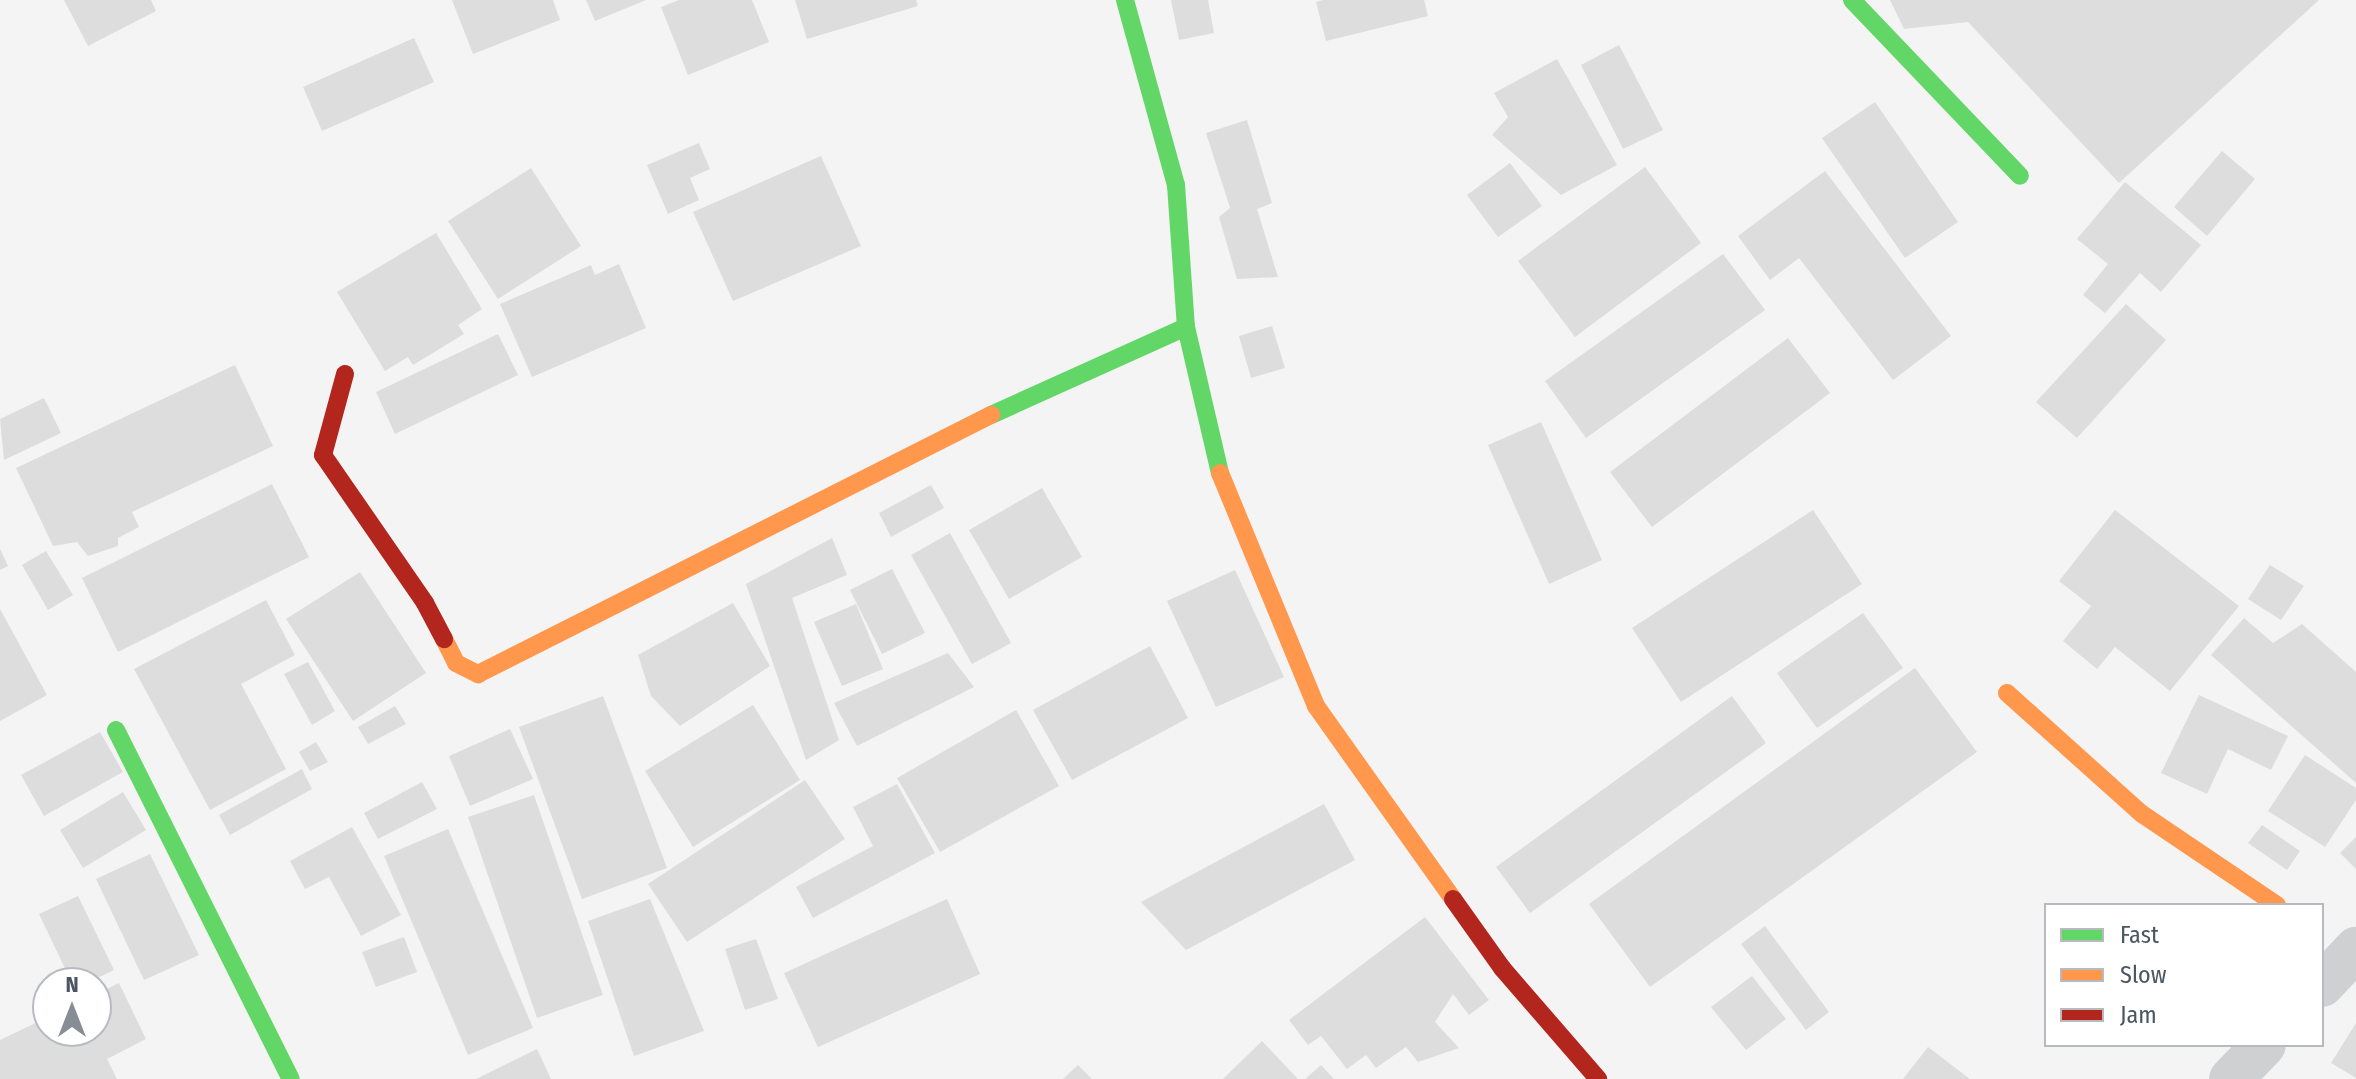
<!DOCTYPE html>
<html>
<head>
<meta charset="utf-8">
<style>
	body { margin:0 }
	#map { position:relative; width:2356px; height:1079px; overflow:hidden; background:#f4f4f4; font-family:"Fira Sans Condensed",sans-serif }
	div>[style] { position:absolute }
	.building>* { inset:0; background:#ddddde }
	.street>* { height:44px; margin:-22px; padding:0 22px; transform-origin:22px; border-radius:22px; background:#ced0d2 }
	.fast>* { height:18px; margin:-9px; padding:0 9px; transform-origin:9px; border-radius:9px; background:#63d668 }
	.slow>* { height:18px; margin:-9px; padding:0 9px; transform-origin:9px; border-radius:9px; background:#ff974d }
	.jam>* { height:18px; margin:-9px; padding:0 9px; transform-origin:9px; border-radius:9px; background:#b3261e }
	span { translate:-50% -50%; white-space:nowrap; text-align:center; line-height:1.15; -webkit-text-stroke:7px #fff; paint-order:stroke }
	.legend { position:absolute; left:2044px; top:903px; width:280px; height:144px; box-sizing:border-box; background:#fff; border:2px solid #b7bbc0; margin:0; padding:10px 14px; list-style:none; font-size:24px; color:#4a5661 }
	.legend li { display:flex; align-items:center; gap:16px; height:40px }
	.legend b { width:40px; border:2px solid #b7bbc0 }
	.north { position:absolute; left:32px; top:967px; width:80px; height:80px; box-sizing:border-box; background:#fff; border:2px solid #b7bbc0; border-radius:50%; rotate:0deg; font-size:22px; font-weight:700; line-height:32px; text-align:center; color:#4a5661 }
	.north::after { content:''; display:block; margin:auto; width:28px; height:36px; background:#868d94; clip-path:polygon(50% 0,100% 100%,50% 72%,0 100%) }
</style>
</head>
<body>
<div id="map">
	<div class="building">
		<div style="clip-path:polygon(64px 0,151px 0,156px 11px,88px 46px)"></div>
		<div style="clip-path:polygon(452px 0,553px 0,560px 20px,473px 54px)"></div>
		<div style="clip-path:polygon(586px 0,646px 0,595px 21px)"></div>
		<div style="clip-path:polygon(679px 0,752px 0,769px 42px,688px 75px,661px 7px)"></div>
		<div style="clip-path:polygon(795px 0,916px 0,918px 6px,807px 39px)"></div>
		<div style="clip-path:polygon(1171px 0,1208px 0,1214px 33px,1179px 40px)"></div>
		<div style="clip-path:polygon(1323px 0,1424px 0,1428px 16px,1326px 41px,1316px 2px)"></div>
		<div style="clip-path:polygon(1890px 0,2319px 0,2119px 183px,1968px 22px,1904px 29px)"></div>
		<div style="clip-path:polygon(414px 38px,434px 82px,322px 131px,303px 87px)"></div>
		<div style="clip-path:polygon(1619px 45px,1663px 130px,1623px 149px,1581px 65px)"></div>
		<div style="clip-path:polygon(1557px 59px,1617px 165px,1561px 195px,1492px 135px,1508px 117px,1494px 93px)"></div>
		<div style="clip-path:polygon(1875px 102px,1958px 222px,1905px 258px,1822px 138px)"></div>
		<div style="clip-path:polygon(1247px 120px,1272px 203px,1257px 209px,1278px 277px,1237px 279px,1219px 217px,1230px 208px,1206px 133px)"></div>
		<div style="clip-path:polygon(699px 143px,710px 169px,690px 178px,699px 200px,668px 214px,647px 165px)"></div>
		<div style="clip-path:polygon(2222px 151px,2255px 179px,2207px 236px,2174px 207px)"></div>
		<div style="clip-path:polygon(821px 156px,861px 246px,733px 301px,693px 212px)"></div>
		<div style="clip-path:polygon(1510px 163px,1542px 206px,1498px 237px,1467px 195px)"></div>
		<div style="clip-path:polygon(1645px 167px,1701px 243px,1575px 337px,1518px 261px)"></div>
		<div style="clip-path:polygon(531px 168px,581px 246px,498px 299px,448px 221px)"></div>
		<div style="clip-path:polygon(1825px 171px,1951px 336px,1893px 380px,1799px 258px,1770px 280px,1738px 236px)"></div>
		<div style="clip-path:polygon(2125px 182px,2201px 245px,2161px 292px,2140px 273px,2105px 313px,2083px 295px,2108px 264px,2077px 239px)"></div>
		<div style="clip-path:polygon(436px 233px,482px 309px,458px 325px,464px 334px,413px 365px,408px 357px,385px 371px,337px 292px)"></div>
		<div style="clip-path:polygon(1723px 254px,1765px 310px,1586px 438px,1545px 381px)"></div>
		<div style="clip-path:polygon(619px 264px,646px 328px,532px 377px,500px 304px,591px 265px,595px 275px)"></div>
		<div style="clip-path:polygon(2126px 304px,2166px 340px,2077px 438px,2036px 402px)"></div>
		<div style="clip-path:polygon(1272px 326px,1285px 368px,1251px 378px,1239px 336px)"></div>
		<div style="clip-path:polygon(498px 334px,518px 375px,395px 434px,376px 392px)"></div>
		<div style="clip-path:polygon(1788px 338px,1830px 393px,1652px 527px,1610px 472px)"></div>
		<div style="clip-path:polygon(235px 365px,273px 446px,132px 512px,139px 527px,118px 538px,118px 546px,88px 556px,77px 542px,53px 546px,16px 468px)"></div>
		<div style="clip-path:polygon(44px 398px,61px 433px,4px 460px,0 419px)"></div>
		<div style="clip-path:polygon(1541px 422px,1602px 560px,1549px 584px,1488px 445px)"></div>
		<div style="clip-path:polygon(272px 484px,309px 557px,118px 652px,82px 578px)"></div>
		<div style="clip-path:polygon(931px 485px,944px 508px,891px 537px,879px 513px)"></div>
		<div style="clip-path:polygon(1042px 488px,1082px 557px,1009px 599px,969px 530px)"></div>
		<div style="clip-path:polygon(1813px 510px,1862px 584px,1681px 702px,1632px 628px)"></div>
		<div style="clip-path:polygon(2115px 510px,2239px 606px,2170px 691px,2115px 647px,2097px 669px,2063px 641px,2091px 606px,2059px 581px)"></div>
		<div style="clip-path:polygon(950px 533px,1011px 643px,972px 664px,911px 555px)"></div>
		<div style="clip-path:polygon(832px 538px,847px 575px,792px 598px,839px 740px,806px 760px,746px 584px)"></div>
		<div style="clip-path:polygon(0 549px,8px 566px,0 570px)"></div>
		<div style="clip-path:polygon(46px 551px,73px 595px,48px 610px,22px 565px)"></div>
		<div style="clip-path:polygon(2270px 565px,2304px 586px,2281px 620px,2248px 599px)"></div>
		<div style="clip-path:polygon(892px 569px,925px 633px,882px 654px,850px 590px)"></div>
		<div style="clip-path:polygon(1235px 570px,1284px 677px,1216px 707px,1167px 601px)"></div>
		<div style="clip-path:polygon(360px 572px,426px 673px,353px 721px,286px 619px)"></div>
		<div style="clip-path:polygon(266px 600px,295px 655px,241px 684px,286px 769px,210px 810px,134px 669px)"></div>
		<div style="clip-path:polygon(733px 603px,770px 666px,680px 726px,651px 696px,638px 655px)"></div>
		<div style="clip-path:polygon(856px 604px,883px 669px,842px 686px,814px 622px)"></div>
		<div style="clip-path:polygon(0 609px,47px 695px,0 721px)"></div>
		<div style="clip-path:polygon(1863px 613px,1903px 668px,1817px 728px,1777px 673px)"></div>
		<div style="clip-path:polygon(2244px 618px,2273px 643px,2302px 624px,2356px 672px,2356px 783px,2211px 655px)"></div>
		<div style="clip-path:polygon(1150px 646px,1188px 718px,1072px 780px,1033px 710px)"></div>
		<div style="clip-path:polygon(948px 653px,974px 687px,857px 746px,834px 703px)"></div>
		<div style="clip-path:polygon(308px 662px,335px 711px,312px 725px,284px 674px)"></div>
		<div style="clip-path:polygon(1915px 668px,1977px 752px,1650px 987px,1589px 904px)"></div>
		<div style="clip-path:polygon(2199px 695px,2288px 736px,2271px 770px,2228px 749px,2207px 794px,2161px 773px)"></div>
		<div style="clip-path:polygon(603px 696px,667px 868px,582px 899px,519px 727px)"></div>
		<div style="clip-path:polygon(1732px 696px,1766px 743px,1530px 913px,1496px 867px)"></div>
		<div style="clip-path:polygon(753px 705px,800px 780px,693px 847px,645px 771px)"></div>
		<div style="clip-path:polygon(395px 706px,406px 724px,368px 744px,358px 727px)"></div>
		<div style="clip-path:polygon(1016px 710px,1059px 786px,940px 852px,897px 778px)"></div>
		<div style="clip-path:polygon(510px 729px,533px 779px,470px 806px,449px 756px)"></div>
		<div style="clip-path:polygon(100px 732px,123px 772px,44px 816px,21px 775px)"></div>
		<div style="clip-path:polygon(316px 742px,328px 762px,310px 771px,299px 752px)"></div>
		<div style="clip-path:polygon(2305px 755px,2356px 788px,2356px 800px,2325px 847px,2268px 811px)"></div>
		<div style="clip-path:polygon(302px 769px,312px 789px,230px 835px,219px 815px)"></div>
		<div style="clip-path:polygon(805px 780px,845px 839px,687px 942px,648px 884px)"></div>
		<div style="clip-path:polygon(422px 782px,437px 809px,378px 839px,364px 813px)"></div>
		<div style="clip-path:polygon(897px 784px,935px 853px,813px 918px,796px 887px,873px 846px,853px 807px)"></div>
		<div style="clip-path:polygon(123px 792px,146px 830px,83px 868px,60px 830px)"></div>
		<div style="clip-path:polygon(534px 795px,603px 995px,537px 1018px,468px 817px)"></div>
		<div style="clip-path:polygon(1324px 804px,1355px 860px,1186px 950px,1141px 902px)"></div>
		<div style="clip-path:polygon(2262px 825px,2300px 851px,2287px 870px,2248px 843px)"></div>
		<div style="clip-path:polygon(352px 827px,401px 915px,361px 936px,329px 877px,305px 889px,290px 861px)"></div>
		<div style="clip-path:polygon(448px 829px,533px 1028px,468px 1055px,384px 856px)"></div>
		<div style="clip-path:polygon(2356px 837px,2356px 869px,2340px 853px)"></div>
		<div style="clip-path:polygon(150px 854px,199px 955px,144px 980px,96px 879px)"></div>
		<div style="clip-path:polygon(78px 896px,114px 970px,87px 983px,72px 983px,39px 914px)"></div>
		<div style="clip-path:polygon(650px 899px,704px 1031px,634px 1056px,588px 921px)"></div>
		<div style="clip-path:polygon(947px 899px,980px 974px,818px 1047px,784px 973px)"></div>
		<div style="clip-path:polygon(1425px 917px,1489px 1000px,1469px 1015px,1453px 994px,1435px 1022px,1459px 1048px,1418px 1062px,1406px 1047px,1376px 1068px,1366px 1055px,1347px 1069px,1321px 1036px,1308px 1045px,1289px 1020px)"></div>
		<div style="clip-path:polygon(1765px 926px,1829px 1012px,1806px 1030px,1741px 944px)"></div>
		<div style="clip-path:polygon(404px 937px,417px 972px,376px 987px,362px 952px)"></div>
		<div style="clip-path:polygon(756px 939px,778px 999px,745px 1010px,725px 949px)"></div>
		<div style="clip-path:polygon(1752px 976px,1786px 1019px,1746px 1050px,1711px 1007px)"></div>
		<div style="clip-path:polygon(119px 983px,146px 1039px,107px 1059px,117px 1079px,0 1079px,0 1040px,48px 1017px,48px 1031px,96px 1031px,96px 994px)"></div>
		<div style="clip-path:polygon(2356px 1023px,2356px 1078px,2331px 1063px)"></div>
		<div style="clip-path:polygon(1262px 1041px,1298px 1079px,1223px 1079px)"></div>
		<div style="clip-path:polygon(1928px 1047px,1970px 1079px,1903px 1079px)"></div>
		<div style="clip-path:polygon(537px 1049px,551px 1079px,476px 1079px)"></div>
		<div style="clip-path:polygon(1078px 1065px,1092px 1079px,1063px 1079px)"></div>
		<div style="clip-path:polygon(1321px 1065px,1334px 1079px,1305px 1079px)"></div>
	</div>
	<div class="street">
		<div style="left:2322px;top:985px;width:50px;rotate:-46.6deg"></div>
		<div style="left:2231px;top:1079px;width:47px;rotate:-45.9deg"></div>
	</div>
	<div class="fast">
		<div style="left:1125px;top:0;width:192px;rotate:74.6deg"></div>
		<div style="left:1176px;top:185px;width:142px;rotate:86deg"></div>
		<div style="left:1186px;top:327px;width:150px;rotate:76.9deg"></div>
		<div style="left:1852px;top:0;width:243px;rotate:46.3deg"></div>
		<div style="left:991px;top:415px;width:214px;rotate:-24.3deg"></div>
		<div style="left:116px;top:730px;width:390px;rotate:63.4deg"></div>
	</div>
	<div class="slow">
		<div style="left:1220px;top:473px;width:252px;rotate:67.6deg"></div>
		<div style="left:1316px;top:706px;width:237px;rotate:54.6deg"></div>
		<div style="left:444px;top:639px;width:27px;rotate:63deg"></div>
		<div style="left:456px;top:663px;width:25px;rotate:27deg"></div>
		<div style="left:478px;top:674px;width:575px;rotate:-26.79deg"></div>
		<div style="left:2007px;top:693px;width:181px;rotate:41.9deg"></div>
		<div style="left:2142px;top:814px;width:163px;rotate:34deg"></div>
	</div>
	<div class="jam">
		<div style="left:345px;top:374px;width:84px;rotate:105.2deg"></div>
		<div style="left:323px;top:455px;width:180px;rotate:55.4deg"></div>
		<div style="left:425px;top:603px;width:41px;rotate:62.2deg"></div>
		<div style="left:1453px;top:899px;width:85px;rotate:54.6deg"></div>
		<div style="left:1502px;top:968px;width:147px;rotate:49.1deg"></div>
	</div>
	<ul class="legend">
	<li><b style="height:10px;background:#63d668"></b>Fast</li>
	<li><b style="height:10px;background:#ff974d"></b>Slow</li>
	<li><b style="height:10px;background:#b3261e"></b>Jam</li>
	</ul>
	<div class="north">N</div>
</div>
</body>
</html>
